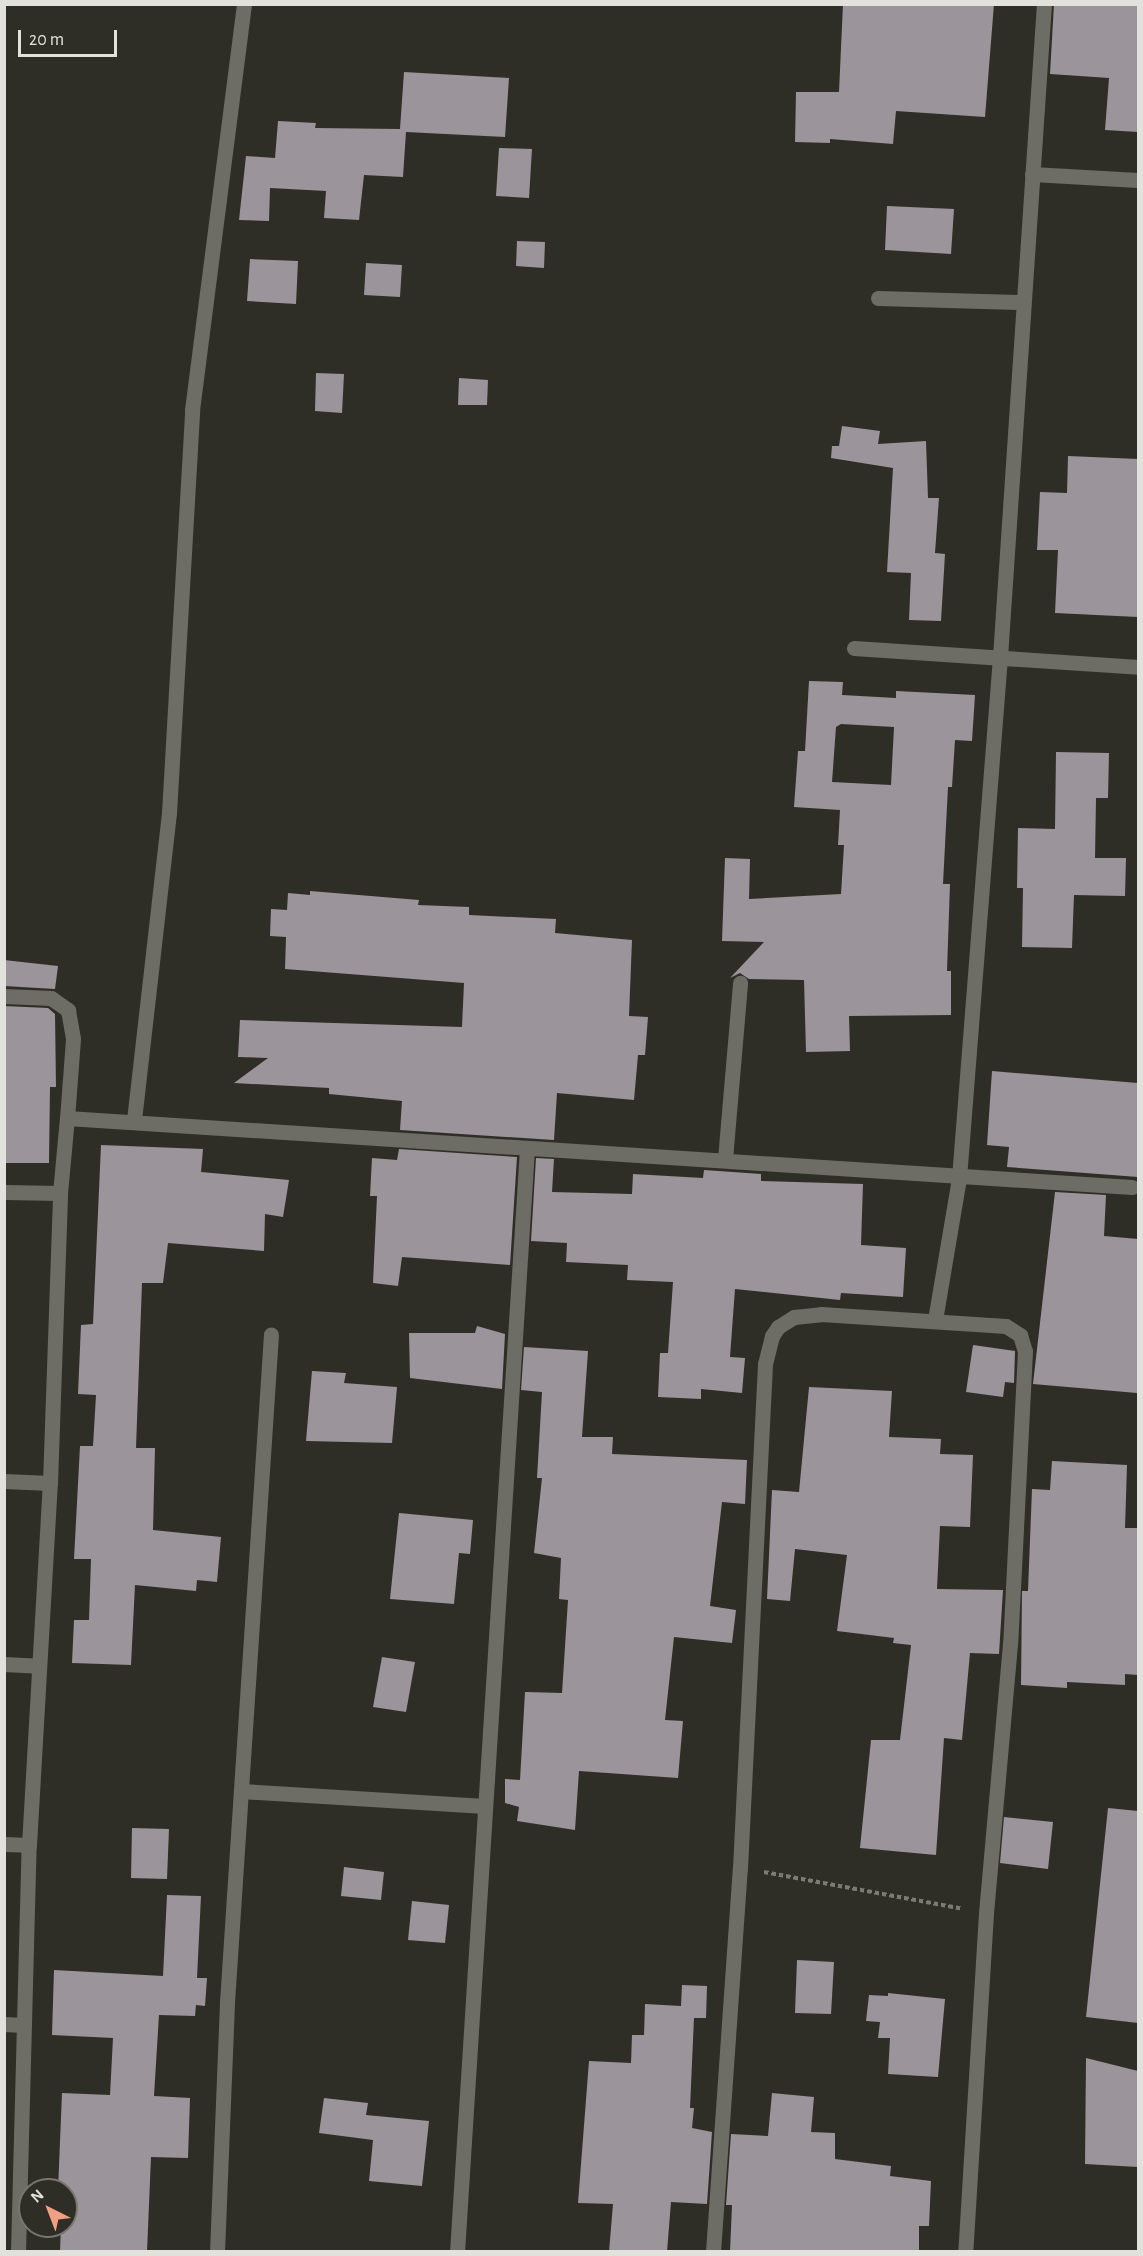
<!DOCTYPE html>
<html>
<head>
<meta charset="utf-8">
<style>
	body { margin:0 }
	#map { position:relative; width:1143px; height:2256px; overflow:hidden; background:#2f2e26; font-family:"Alegreya Sans",sans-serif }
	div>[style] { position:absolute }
	.building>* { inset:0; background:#9b949b }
	.path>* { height:4px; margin-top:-2px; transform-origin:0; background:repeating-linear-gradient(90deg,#7b7b74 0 4.5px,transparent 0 7.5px) }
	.minor>* { height:15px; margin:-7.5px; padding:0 7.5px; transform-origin:7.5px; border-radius:7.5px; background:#6e6d65 }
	span { translate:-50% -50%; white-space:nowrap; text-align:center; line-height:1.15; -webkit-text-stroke:6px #2f2e26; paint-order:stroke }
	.frame { position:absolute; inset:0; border:6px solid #e2e2dd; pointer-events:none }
	.north { position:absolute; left:18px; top:2178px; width:60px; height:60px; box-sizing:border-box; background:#2f2e26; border:2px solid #77766f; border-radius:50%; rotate:318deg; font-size:16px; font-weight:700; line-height:24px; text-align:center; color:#e2e2dd }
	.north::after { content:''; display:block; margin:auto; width:21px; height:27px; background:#f2a081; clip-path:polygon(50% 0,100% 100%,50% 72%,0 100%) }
	.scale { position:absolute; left:18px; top:30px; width:99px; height:27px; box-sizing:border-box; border:3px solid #e2e2dd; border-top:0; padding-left:8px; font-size:18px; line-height:21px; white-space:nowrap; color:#e2e2dd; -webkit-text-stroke:4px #2f2e26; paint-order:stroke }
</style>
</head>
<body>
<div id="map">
	<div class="building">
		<div style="clip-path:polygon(843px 4px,994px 4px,985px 117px,896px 111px,893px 144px,830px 139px,830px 143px,795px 142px,796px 92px,839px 92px)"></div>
		<div style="clip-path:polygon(1054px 4px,1138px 4px,1138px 132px,1105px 130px,1109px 78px,1050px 74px)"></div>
		<div style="clip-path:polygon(404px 72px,509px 78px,505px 137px,406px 132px,403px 177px,364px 175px,359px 220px,324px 218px,326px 191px,270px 188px,269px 221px,239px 220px,246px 156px,275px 158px,278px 121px,316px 123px,315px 128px,400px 129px)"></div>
		<div style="clip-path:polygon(499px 148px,532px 149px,529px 198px,496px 196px)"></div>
		<div style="clip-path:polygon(887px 206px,954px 209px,951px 254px,885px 250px)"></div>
		<div style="clip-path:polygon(517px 241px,545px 242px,544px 268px,516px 266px)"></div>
		<div style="clip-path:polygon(250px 259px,298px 261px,296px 304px,247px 301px)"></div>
		<div style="clip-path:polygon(366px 263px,402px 265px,400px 297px,364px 295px)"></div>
		<div style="clip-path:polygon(316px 373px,344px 374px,342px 413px,315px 411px)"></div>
		<div style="clip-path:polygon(459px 378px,488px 380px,487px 405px,458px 405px)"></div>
		<div style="clip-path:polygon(842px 426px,880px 431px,878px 444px,926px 441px,928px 498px,939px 498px,935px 553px,945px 554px,941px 621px,909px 620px,911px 573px,887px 572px,893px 468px,831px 458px,832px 446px,839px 446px)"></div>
		<div style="clip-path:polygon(1068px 456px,1138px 459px,1138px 617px,1055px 613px,1058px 550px,1037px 550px,1040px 492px,1067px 493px)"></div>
		<div style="clip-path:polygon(evenodd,809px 681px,843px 682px,842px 695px,896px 698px,896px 691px,975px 695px,972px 741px,955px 740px,952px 787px,948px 787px,943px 884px,950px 884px,947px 971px,951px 971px,951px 1015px,849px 1016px,850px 1051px,806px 1052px,804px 980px,749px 979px,740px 973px,730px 978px,764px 942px,722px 941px,725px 858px,750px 859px,749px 899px,841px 894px,844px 845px,838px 845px,840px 810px,794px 807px,798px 751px,805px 751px,809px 681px,841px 724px,894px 727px,891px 785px,832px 782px,836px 727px,841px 724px)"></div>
		<div style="clip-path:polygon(1056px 752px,1109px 753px,1108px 798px,1096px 798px,1095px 858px,1126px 858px,1125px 896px,1074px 895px,1072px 948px,1022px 947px,1023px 888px,1017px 888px,1018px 828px,1055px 829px)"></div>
		<div style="clip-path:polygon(310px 891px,419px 900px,418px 905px,469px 907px,469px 915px,556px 919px,555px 933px,632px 940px,629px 1016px,648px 1017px,645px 1055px,638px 1055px,634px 1100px,557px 1093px,554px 1140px,400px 1130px,402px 1101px,329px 1094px,329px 1088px,234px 1083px,268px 1058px,238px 1057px,240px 1020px,462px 1027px,464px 983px,285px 969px,286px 937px,270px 936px,271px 909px,287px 910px,288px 893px,310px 895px)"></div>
		<div style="clip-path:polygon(4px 960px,58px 966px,55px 989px,4px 986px)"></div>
		<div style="clip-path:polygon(4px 1006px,48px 1008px,55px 1014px,56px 1087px,50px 1087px,49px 1163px,4px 1163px)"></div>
		<div style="clip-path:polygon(992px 1071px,1138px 1083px,1138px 1177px,1007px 1167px,1009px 1147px,987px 1145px)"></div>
		<div style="clip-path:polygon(101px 1145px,203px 1149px,201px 1172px,289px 1180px,283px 1217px,265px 1214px,264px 1251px,168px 1243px,163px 1283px,142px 1283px,136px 1448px,155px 1448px,153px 1530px,221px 1537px,217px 1582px,197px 1580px,196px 1591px,135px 1585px,131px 1665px,72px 1663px,74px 1620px,89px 1620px,91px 1559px,74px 1559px,80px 1446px,93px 1446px,96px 1395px,78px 1394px,81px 1325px,93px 1324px)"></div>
		<div style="clip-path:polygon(399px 1149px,517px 1157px,510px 1265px,402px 1257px,398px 1286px,373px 1283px,377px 1196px,370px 1196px,372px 1158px,397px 1160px)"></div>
		<div style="clip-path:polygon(536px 1158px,554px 1159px,552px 1192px,632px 1194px,633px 1174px,703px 1178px,704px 1170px,761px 1174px,761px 1181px,863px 1184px,861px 1245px,906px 1248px,903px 1297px,841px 1293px,840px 1300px,735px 1289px,730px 1357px,745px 1358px,742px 1393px,701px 1389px,701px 1399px,658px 1397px,660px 1353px,668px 1353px,673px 1282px,627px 1280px,628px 1265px,566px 1262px,567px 1243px,531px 1241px)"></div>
		<div style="clip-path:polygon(1055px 1192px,1106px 1195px,1104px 1236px,1138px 1239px,1137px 1393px,1033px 1384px)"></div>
		<div style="clip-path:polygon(477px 1326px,505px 1334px,502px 1389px,410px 1378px,409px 1333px,475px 1333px)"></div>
		<div style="clip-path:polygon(973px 1345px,1015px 1351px,1014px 1383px,1005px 1382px,1003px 1397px,966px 1392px)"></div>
		<div style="clip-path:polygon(524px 1347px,588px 1351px,582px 1437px,613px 1437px,612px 1454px,747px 1460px,745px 1504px,722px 1502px,710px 1606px,736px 1610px,732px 1643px,674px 1637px,665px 1720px,683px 1721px,678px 1778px,579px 1771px,575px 1830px,517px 1821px,519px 1807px,505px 1803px,505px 1779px,520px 1780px,525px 1692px,562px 1693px,568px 1600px,559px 1599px,561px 1558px,534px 1553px,542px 1478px,537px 1478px,542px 1392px,521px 1390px)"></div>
		<div style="clip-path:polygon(312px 1371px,346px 1373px,344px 1383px,397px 1387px,392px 1443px,306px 1441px)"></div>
		<div style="clip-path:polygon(809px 1387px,892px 1391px,889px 1437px,941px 1439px,940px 1454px,973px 1455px,970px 1527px,940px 1526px,937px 1589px,1003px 1590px,999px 1654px,970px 1653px,962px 1740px,944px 1738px,936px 1855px,860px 1848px,871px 1740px,900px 1740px,911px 1645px,893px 1643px,894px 1638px,837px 1631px,847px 1555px,795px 1549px,790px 1601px,767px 1599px,772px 1490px,799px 1492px)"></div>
		<div style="clip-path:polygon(1052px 1461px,1127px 1465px,1125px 1528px,1138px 1528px,1138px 1675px,1125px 1674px,1125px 1685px,1067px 1682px,1067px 1688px,1021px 1685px,1022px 1591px,1028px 1591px,1032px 1489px,1050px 1490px)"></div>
		<div style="clip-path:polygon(399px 1513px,473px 1520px,470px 1554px,459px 1553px,454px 1604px,390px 1599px)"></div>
		<div style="clip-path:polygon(382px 1657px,415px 1662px,406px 1712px,373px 1707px)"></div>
		<div style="clip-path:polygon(1108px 1808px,1138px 1811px,1138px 2023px,1086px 2017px)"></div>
		<div style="clip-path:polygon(1004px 1817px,1053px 1822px,1048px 1869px,1000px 1863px)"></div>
		<div style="clip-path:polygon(132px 1828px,169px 1829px,167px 1879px,131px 1878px)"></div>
		<div style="clip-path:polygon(344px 1867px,384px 1872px,381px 1900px,341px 1896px)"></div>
		<div style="clip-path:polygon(167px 1895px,201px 1896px,197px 1978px,207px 1978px,205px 2006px,196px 2005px,195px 2016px,159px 2015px,154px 2096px,190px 2098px,188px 2158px,151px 2157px,147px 2252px,60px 2252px,61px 2226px,66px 2226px,66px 2190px,58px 2190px,62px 2093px,110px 2095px,113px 2038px,52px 2035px,54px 1970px,163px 1976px)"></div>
		<div style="clip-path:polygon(412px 1901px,449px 1905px,445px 1943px,408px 1940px)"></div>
		<div style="clip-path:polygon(797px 1960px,834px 1962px,831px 2014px,795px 2013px)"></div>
		<div style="clip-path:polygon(682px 1985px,707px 1986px,706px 2018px,694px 2018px,690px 2108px,694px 2108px,692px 2128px,712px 2132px,707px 2204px,671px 2202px,667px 2252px,609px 2252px,613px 2204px,578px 2203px,589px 2061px,631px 2063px,632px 2035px,644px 2035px,645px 2004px,681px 2006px)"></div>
		<div style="clip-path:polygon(888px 1993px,945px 1999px,938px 2077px,888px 2074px,890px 2038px,878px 2038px,880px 2022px,866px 2021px,869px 1995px,888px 1996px)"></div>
		<div style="clip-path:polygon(1086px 2058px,1138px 2071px,1138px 2167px,1085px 2164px)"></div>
		<div style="clip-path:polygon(772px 2093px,814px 2097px,811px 2132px,835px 2133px,835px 2159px,891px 2166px,890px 2176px,931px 2181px,929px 2226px,919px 2226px,919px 2252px,730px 2252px,732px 2205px,726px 2205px,731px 2134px,768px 2136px)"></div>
		<div style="clip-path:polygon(324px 2098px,368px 2103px,366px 2115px,429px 2121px,422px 2186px,369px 2181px,373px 2140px,319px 2133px)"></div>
	</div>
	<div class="path">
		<div style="left:764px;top:1872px;width:202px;rotate:10.5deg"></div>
	</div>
	<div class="minor">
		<div style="left:1032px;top:174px;width:106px;rotate:3.2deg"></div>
		<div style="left:878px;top:298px;width:145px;rotate:1.6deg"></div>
		<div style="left:854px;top:648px;width:285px;rotate:3.8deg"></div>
		<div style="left:4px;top:996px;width:47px;rotate:2.4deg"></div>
		<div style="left:51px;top:998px;width:21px;rotate:35deg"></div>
		<div style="left:68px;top:1010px;width:29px;rotate:80deg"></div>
		<div style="left:73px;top:1039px;width:79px;rotate:94.3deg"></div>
		<div style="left:134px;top:1120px;width:309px;rotate:-83.5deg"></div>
		<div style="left:169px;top:813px;width:404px;rotate:-86.7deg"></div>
		<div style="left:192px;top:410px;width:409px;rotate:-82.7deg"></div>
		<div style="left:725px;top:1159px;width:177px;rotate:-85.1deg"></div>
		<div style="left:4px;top:1192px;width:56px;rotate:1deg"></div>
		<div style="left:935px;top:1320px;width:144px;rotate:-80.4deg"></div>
		<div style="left:959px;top:1178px;width:523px;rotate:-85.5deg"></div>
		<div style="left:1000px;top:657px;width:654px;rotate:-86.15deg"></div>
		<div style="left:4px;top:1481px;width:46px;rotate:2.5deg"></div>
		<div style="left:4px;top:1664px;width:34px;rotate:3deg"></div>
		<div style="left:241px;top:1791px;width:244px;rotate:3.5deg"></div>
		<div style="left:4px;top:1844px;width:25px;rotate:2deg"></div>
		<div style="left:4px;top:2024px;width:20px;rotate:3deg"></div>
		<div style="left:18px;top:2252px;width:407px;rotate:-88.5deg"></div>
		<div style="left:29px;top:1845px;width:363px;rotate:-86.7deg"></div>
		<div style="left:50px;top:1483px;width:290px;rotate:-88deg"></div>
		<div style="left:60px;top:1193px;width:75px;rotate:-84.7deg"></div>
		<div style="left:67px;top:1118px;width:1067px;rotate:3.71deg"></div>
		<div style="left:217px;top:2252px;width:250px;rotate:-87.7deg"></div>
		<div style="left:227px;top:2002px;width:669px;rotate:-86.23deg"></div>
		<div style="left:457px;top:2252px;width:1106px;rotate:-86.37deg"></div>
		<div style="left:713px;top:2252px;width:385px;rotate:-86deg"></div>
		<div style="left:740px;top:1868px;width:505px;rotate:-87.16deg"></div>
		<div style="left:765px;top:1364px;width:29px;rotate:-76deg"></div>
		<div style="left:772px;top:1336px;width:11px;rotate:-56deg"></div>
		<div style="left:778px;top:1327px;width:19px;rotate:-32deg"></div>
		<div style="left:794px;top:1317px;width:27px;rotate:-6deg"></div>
		<div style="left:821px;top:1314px;width:185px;rotate:3.7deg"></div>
		<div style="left:1006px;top:1326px;width:17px;rotate:33deg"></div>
		<div style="left:1020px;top:1335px;width:17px;rotate:73deg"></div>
		<div style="left:1025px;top:1351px;width:293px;rotate:92.9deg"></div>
		<div style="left:1010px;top:1644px;width:270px;rotate:95.1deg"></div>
		<div style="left:986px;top:1913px;width:340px;rotate:93.5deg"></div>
	</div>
	<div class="frame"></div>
	<div class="north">N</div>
	<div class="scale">20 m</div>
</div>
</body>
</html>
